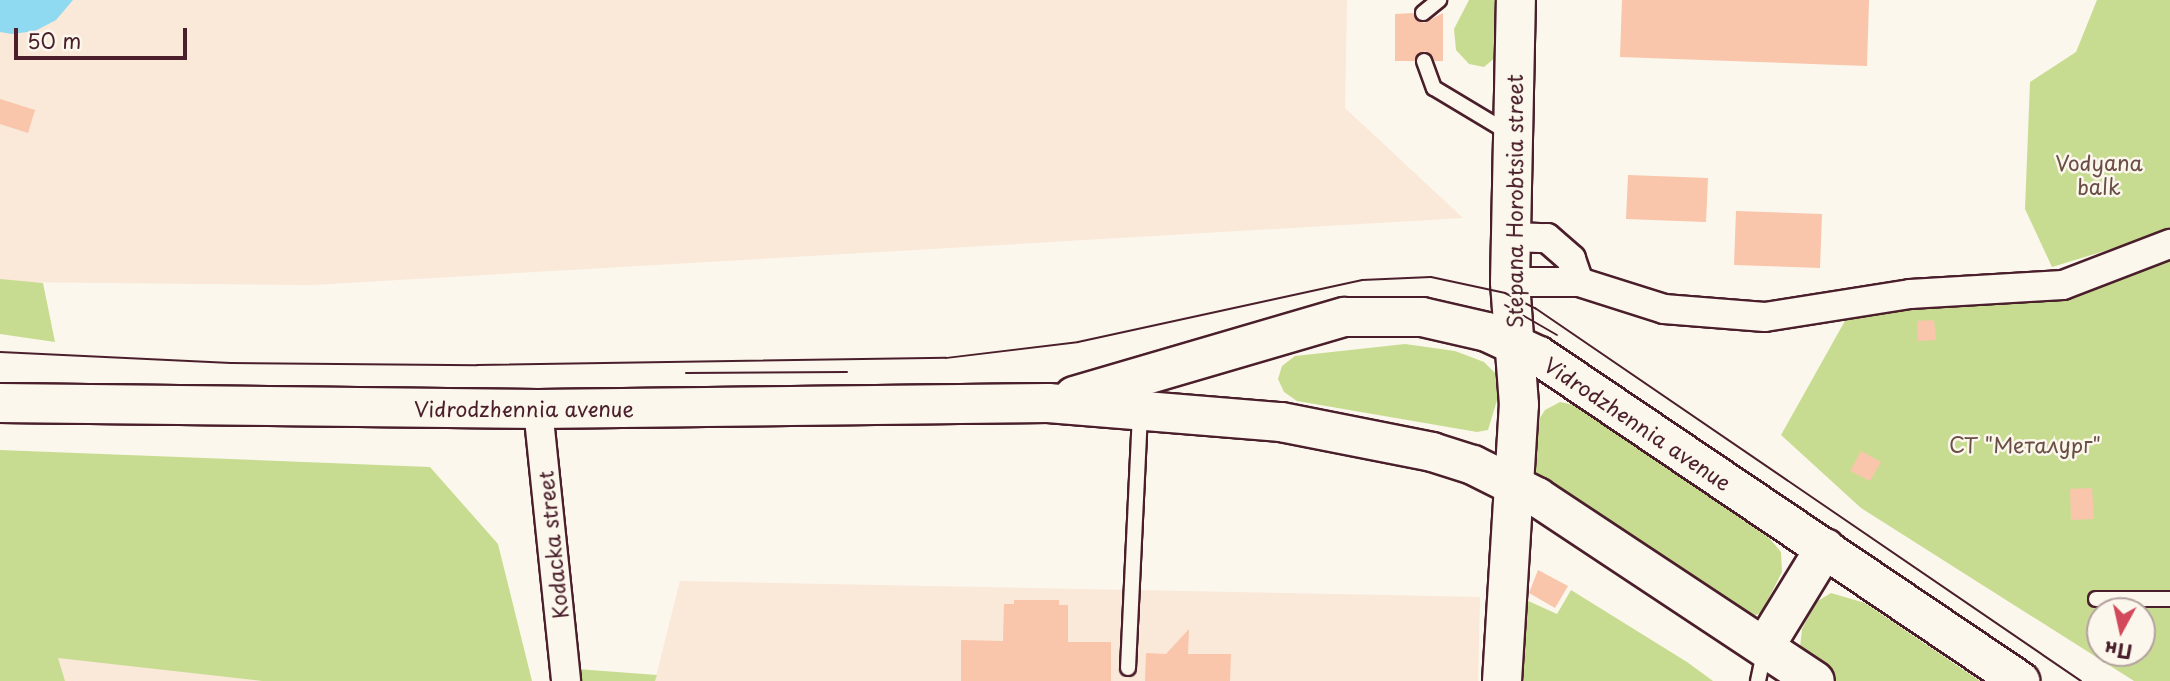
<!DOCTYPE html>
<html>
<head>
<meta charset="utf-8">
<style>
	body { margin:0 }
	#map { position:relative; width:2170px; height:681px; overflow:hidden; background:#fbf7ec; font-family:"Playpen Sans",sans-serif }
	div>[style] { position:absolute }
	.built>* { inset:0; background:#fae8d8 }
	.green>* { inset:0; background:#c8dc91 }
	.water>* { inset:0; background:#90daf1 }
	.building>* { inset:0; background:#f9c5ab }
	.roads { filter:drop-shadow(2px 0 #4a1f2b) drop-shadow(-2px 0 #4a1f2b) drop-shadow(0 2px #4a1f2b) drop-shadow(0 -2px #4a1f2b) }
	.lane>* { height:14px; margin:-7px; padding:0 7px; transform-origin:7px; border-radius:7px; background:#fbf7ec }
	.street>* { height:28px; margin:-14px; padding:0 14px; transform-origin:14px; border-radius:14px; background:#fbf7ec }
	.secondary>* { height:38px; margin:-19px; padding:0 19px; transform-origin:19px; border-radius:19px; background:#fbf7ec }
	.tram>* { height:2px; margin:-1px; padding:0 1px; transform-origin:1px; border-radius:1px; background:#4a1f2b }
	span { translate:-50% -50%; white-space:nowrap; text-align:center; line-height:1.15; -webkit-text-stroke:5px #fbf7ec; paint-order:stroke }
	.park-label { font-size:21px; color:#6a4e44 }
	.street-label { font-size:21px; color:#4a1f2b }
	.north { position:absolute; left:2086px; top:597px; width:70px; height:70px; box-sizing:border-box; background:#fbf7ec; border:2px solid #b4a19f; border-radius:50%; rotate:188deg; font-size:19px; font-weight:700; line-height:28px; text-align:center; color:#4a1f2b }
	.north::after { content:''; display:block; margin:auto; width:24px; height:32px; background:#d1495b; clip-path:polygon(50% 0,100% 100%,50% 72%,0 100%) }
	.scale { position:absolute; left:14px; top:28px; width:173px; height:32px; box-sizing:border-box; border:4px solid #4a1f2b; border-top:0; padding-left:9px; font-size:21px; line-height:24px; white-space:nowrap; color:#4a1f2b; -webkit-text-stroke:5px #fbf7ec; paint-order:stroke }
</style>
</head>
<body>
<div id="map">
	<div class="built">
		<div style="clip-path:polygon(0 0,1347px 0,1345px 108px,1463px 218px,312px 285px,9px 282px,0 279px)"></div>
		<div style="clip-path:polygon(680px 581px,1480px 597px,1478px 681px,655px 681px)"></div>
		<div style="clip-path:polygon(0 637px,58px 657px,262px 681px,0 681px)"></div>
	</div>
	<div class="green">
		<div style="clip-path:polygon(1469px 0,1503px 0,1497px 56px,1484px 67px,1469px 64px,1456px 50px,1454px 29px)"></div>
		<div style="clip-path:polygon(2097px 0,2170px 0,2170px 231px,2052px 267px,2025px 209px,2030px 82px,2076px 52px)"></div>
		<div style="clip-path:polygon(evenodd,2170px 253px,2170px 681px,2134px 681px,1861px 508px,1781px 435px,1846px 319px,1913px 303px,2043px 301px,2170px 253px,2100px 611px,2142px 611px,2142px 653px,2100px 653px,2100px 611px)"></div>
		<div style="clip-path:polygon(0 279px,43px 283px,55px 342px,0 334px)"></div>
		<div style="clip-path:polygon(1405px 344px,1455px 351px,1484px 362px,1498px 376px,1498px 397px,1488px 430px,1477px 432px,1297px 401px,1284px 392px,1278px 379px,1282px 366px,1295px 356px)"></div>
		<div style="clip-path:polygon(1560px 402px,1578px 406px,1769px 538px,1781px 552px,1782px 572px,1761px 613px,1746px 619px,1534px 479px,1534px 427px,1545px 410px)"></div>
		<div style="clip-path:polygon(0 450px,430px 467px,498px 544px,532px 681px,262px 681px,58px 658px,65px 681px,0 681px)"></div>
		<div style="clip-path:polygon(1571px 590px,1687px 662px,1713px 681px,1517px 681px,1524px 599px,1557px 614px)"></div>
		<div style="clip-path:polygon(1831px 593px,1865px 603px,1980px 681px,1831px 681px,1803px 662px,1800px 648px,1802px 629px,1816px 602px)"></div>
		<div style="clip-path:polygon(577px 669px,657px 675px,655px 681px,578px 681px)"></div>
	</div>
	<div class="water">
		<div style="clip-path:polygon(0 0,73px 0,56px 20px,35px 31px,12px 34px,0 32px)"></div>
	</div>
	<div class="building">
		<div style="clip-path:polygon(1622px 0,1869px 0,1867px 66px,1620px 57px)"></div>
		<div style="clip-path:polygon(1414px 13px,1424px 23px,1443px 13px,1443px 61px,1434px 61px,1425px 51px,1415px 61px,1395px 61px,1395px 14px)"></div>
		<div style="clip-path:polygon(0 99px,35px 110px,28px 133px,0 124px)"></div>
		<div style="clip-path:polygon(1628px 175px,1708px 178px,1706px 222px,1626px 219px)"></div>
		<div style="clip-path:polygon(1736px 211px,1822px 214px,1820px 268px,1734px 265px)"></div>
		<div style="clip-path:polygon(1934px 320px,1936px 340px,1918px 341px,1917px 321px)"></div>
		<div style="clip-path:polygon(1861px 451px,1881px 462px,1870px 481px,1850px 471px)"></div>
		<div style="clip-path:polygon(2092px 488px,2094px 519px,2071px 520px,2070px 489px)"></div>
		<div style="clip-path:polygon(1538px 570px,1568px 586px,1555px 608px,1529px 593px)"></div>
		<div style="clip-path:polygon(1014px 600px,1059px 600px,1059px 605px,1068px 605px,1068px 642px,1111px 642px,1111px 681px,961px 681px,961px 640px,1003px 641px,1004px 604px,1014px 604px)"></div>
		<div style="clip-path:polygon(1189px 629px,1188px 654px,1231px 654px,1230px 681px,1145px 681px,1146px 653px,1166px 654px)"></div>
	</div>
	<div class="roads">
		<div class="lane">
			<div style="left:1423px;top:13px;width:21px;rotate:-39deg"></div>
			<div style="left:1424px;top:61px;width:29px;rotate:70deg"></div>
			<div style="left:1434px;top:88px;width:87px;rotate:31deg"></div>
			<div style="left:2096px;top:599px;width:74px"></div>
			<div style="left:1128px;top:668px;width:256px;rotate:-87.3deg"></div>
			<div style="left:1758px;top:681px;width:30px;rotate:-78deg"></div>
		</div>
		<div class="street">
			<div style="left:1511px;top:237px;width:36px;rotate:2deg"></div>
			<div style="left:1547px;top:238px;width:32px;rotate:41deg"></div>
			<div style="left:1571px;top:259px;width:24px;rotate:71deg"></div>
			<div style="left:1579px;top:282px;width:89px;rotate:17.6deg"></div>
			<div style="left:1664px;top:309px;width:101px;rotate:4.5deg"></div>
			<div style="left:1765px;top:317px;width:147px;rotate:-9deg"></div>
			<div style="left:1910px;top:294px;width:153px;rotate:-3.4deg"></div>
			<div style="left:2063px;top:285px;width:115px;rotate:-21deg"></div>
			<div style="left:1510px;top:282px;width:69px"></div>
			<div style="left:538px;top:409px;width:273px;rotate:84.1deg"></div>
		</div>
		<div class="secondary">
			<div style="left:1074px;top:396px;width:282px;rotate:-16.3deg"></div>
			<div style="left:1345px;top:317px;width:77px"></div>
			<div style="left:1422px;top:317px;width:67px;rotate:13deg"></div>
			<div style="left:1487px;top:332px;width:57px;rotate:24.8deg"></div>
			<div style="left:1539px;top:356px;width:581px;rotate:34.05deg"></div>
			<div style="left:0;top:403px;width:538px;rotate:0.64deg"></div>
			<div style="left:538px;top:409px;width:510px;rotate:-0.67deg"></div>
			<div style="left:1048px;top:403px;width:234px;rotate:4.7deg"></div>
			<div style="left:1281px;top:422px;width:154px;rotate:11.2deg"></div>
			<div style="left:1432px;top:452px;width:43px;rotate:17.6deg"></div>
			<div style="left:1473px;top:465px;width:72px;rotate:26.6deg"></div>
			<div style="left:1537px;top:497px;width:333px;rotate:33.5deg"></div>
			<div style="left:1765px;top:646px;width:115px;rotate:-58.5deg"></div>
			<div style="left:1502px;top:681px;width:277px;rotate:-86.5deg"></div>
			<div style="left:1519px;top:405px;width:123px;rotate:-94.2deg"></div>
			<div style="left:1510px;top:282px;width:282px;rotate:-88.8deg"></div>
		</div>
	</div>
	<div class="tram">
		<div style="left:1505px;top:305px;width:60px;rotate:30deg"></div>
		<div style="left:0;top:352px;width:231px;rotate:2.7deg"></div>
		<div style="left:231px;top:363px;width:246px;rotate:0.5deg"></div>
		<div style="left:477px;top:365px;width:469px;rotate:-0.9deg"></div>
		<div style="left:946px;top:358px;width:133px;rotate:-6.9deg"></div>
		<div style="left:1078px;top:342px;width:291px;rotate:-12.3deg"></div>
		<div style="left:1362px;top:280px;width:69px;rotate:-2.5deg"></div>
		<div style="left:1431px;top:277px;width:76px;rotate:12.2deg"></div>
		<div style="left:1505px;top:293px;width:34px;rotate:27deg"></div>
		<div style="left:1535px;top:308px;width:661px;rotate:34.34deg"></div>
		<div style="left:686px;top:373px;width:161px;rotate:-0.4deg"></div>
	</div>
	<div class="park-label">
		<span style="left:2099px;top:174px">Vodyana<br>balk</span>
		<span style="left:2025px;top:444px">СТ "Металург"</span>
	</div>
	<div class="street-label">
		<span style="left:1514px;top:201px;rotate:-90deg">Stepana Horobtsia street</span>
		<span style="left:524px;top:408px">Vidrodzhennia avenue</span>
		<span style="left:1638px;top:423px;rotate:34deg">Vidrodzhennia avenue</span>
		<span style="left:552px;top:545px;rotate:-96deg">Kodacka street</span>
	</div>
	<div class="north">Пн</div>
	<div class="scale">50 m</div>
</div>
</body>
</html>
